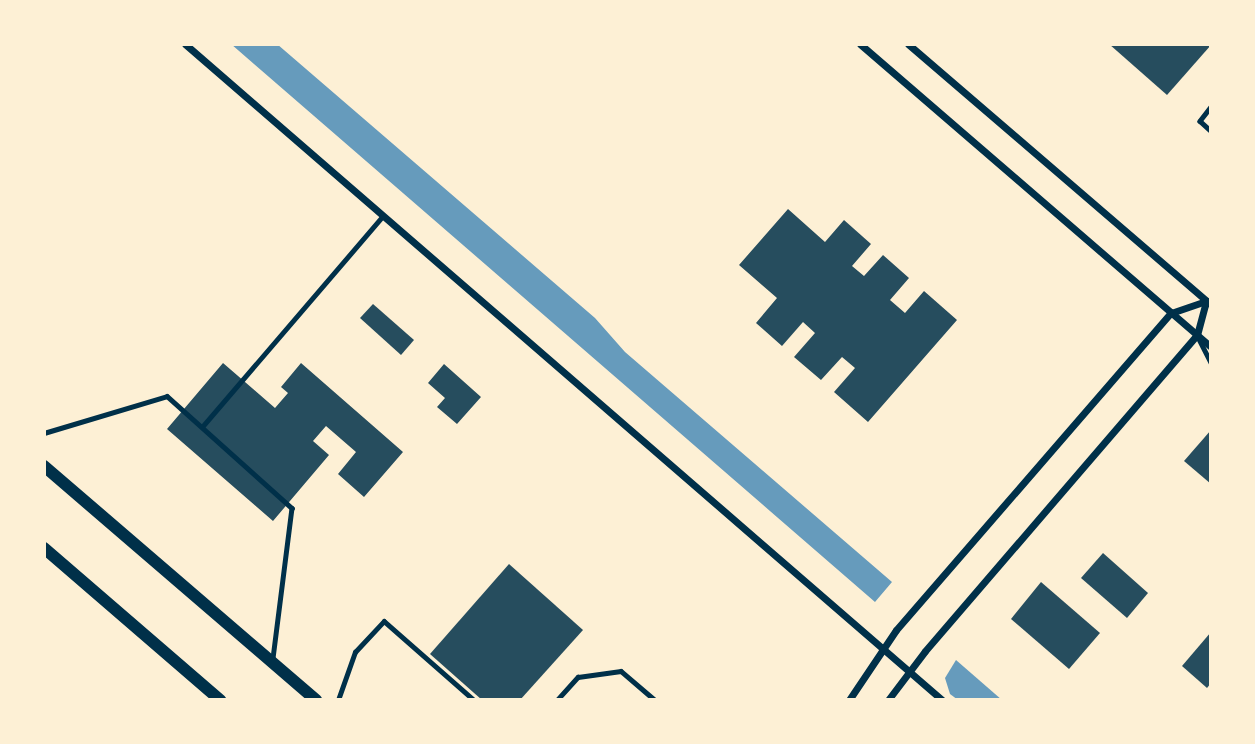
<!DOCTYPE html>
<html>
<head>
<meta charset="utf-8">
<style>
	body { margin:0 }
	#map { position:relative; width:1255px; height:744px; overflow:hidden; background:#fdf0d5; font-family:Roboto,sans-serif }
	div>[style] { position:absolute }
	.water>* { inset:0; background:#669bbc }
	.building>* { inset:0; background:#264d5e }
	.service>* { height:4.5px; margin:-2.25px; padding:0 2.25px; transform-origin:2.25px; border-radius:2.25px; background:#003049 }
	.minor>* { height:7px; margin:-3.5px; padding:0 3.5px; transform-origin:3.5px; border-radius:3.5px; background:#003049 }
	.secondary>* { height:12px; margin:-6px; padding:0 6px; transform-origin:6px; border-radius:6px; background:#003049 }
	span { translate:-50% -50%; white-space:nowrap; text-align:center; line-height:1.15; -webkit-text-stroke:7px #fdf0d5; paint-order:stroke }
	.frame { position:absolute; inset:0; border:46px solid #fdf0d5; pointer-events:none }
</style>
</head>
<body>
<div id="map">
	<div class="water">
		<div style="clip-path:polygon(231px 44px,277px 44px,595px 318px,625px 352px,892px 582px,875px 602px)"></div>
		<div style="clip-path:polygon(956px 660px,1002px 700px,958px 700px,950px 694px,945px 678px)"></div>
	</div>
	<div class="building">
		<div style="clip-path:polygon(1109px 44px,1211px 44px,1211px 45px,1167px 95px)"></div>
		<div style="clip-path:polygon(788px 209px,825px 242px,844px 220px,871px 244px,852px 266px,864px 276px,883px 255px,909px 278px,890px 300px,905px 313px,924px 291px,957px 320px,868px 422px,834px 392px,855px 368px,842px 357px,821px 380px,794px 357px,815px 333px,803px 322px,782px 346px,756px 323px,777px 298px,739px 265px)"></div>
		<div style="clip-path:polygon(373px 304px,414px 340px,401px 355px,360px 318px)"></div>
		<div style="clip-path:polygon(223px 363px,275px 408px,288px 393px,281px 387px,301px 363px,403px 452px,364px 497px,338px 474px,356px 452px,326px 426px,313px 441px,329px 455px,273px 521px,167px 429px)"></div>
		<div style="clip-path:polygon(444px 364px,481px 397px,457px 424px,437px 407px,445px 398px,428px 383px)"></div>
		<div style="clip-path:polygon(1211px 430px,1211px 484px,1184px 461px)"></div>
		<div style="clip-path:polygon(1103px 553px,1148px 593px,1127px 618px,1081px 578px)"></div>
		<div style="clip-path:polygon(509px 564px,583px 630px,520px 700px,482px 700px,430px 654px)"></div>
		<div style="clip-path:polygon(1041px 582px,1100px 633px,1069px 669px,1011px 619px)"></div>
		<div style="clip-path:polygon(1211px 632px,1211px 683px,1207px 688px,1182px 666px)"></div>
	</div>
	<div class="service">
		<div style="left:1211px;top:107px;width:18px;rotate:128deg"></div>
		<div style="left:1200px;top:121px;width:15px;rotate:42deg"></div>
		<div style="left:1199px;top:339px;width:27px;rotate:63deg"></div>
		<div style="left:202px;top:427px;width:278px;rotate:-49.4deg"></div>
		<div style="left:44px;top:433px;width:128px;rotate:-16.7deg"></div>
		<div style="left:167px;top:396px;width:168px;rotate:41.9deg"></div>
		<div style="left:292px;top:508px;width:151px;rotate:97.2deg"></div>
		<div style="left:338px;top:700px;width:51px;rotate:-70.5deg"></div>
		<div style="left:355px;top:652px;width:42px;rotate:-46.9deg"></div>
		<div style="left:384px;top:621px;width:120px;rotate:41.3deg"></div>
		<div style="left:557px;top:700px;width:31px;rotate:-48deg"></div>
		<div style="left:578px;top:677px;width:43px;rotate:-7.9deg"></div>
		<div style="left:621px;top:671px;width:45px;rotate:40.5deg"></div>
	</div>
	<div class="minor">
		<div style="left:185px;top:44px;width:1002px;rotate:40.91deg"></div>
		<div style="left:860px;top:44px;width:464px;rotate:40.8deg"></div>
		<div style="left:908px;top:44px;width:400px;rotate:40.7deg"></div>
		<div style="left:849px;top:700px;width:84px;rotate:-56.1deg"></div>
		<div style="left:896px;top:630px;width:420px;rotate:-49.1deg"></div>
		<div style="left:1171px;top:313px;width:37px;rotate:-19deg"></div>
		<div style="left:888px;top:700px;width:61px;rotate:-52.9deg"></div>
		<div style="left:925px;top:651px;width:417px;rotate:-49.3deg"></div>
		<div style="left:1197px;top:335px;width:35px;rotate:-75deg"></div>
	</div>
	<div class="secondary">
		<div style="left:44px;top:466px;width:359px;rotate:40.7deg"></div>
		<div style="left:44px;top:548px;width:233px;rotate:40.8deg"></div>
	</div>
	<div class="frame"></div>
</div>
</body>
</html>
